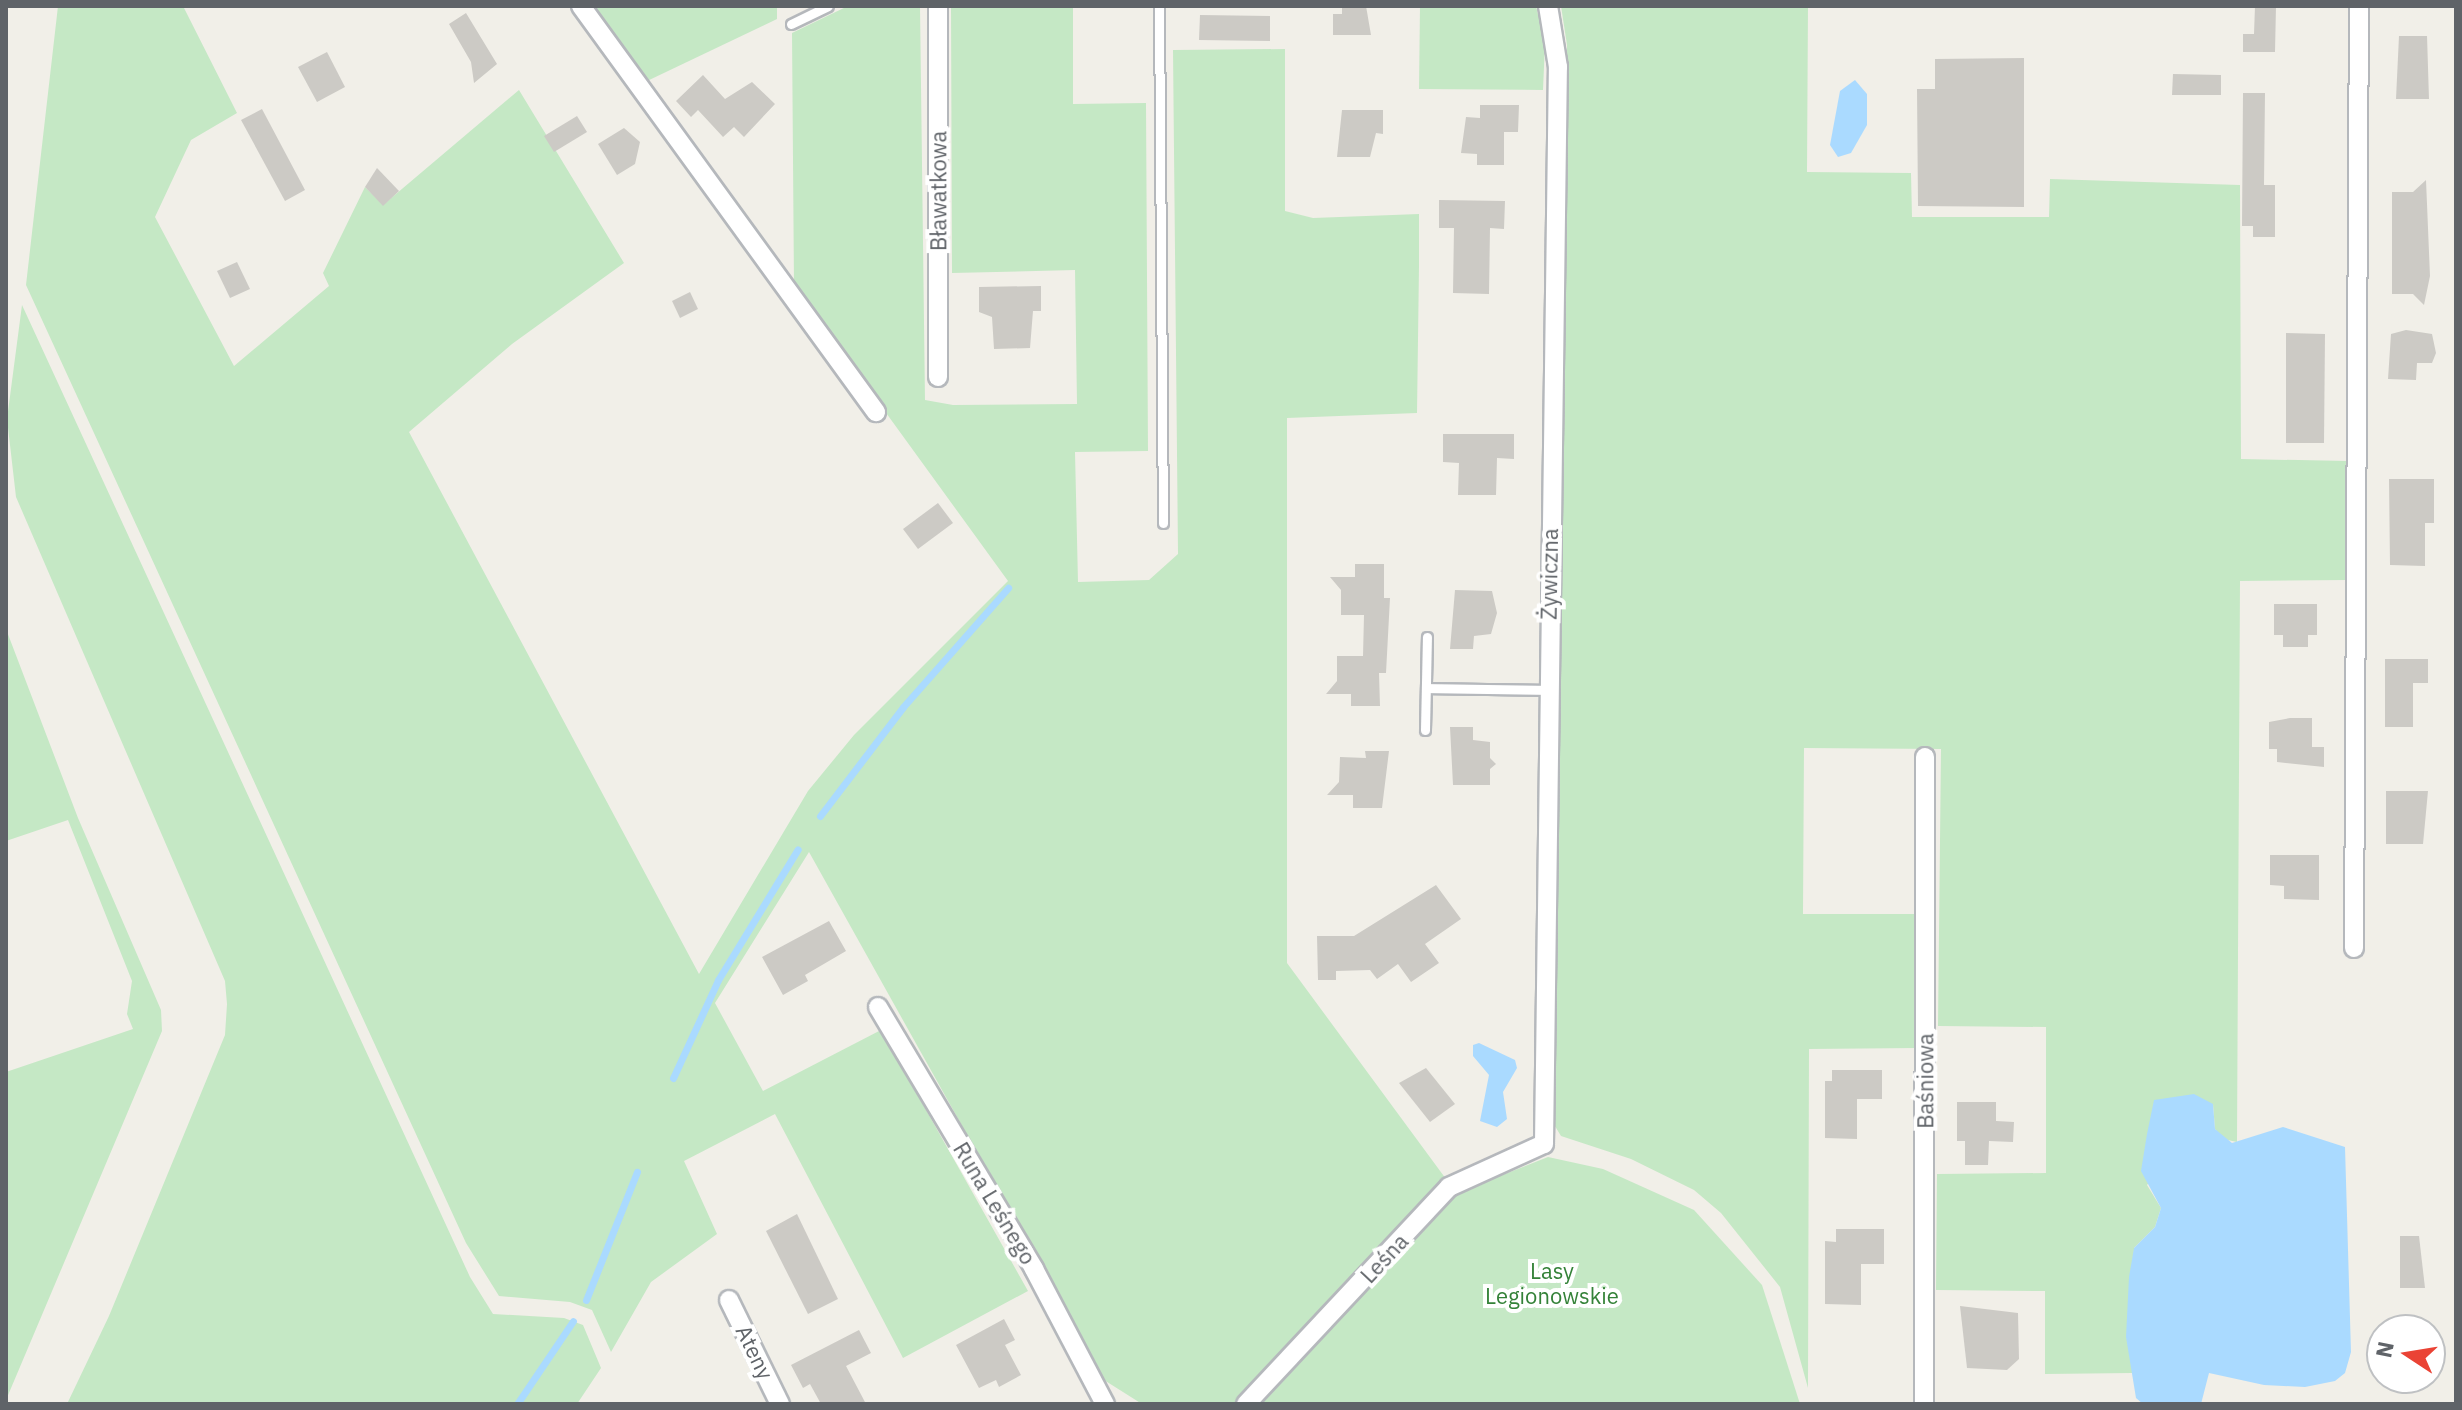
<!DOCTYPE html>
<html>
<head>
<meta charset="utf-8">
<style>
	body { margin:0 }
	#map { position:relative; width:2462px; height:1410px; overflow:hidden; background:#f1efe8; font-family:"IBM Plex Sans",sans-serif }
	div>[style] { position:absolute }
	.green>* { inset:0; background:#c5e8c5 }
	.water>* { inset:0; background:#aadaff }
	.stream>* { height:7px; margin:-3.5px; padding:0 3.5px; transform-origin:3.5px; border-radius:3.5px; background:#aadaff }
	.building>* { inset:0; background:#cccac5 }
	.roads { filter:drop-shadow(2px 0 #b5b8bc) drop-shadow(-2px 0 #b5b8bc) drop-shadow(0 2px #b5b8bc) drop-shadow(0 -2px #b5b8bc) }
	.lane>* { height:9px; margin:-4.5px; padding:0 4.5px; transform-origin:4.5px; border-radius:4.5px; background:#fff }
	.street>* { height:18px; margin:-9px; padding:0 9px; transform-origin:9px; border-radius:9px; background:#fff }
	span { translate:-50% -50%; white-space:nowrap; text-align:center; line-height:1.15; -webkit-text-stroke:8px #fff; paint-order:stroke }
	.street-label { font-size:22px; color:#5f6368 }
	.park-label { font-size:22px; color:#348238 }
	.frame { position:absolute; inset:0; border:8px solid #5f6368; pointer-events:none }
	.north { position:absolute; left:2366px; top:1314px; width:80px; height:80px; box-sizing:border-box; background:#fff; border:2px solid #bfc1c3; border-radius:50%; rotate:282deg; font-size:22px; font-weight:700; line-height:32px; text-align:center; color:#5f6368 }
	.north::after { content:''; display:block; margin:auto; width:28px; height:36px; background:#ea4335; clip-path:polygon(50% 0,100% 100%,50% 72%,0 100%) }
</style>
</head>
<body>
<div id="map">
	<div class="green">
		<div style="clip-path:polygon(58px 6px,183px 6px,237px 113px,191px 140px,155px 217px,234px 366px,329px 286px,323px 273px,365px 187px,383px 205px,519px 90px,624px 263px,512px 344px,409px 432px,699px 974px,808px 791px,854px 735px,1008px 581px,794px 286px,792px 33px,848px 6px,920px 6px,925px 400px,953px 405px,1077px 404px,1075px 270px,952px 273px,951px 6px,1073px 6px,1073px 104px,1146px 103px,1148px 451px,1075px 452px,1078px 582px,1149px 580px,1178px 554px,1173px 50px,1285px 49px,1285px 211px,1313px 218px,1419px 214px,1419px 266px,1417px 413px,1287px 418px,1287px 963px,1446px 1179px,1238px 1404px,1142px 1404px,1104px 1380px,809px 852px,715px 1003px,763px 1091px,881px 1030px,1028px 1291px,903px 1358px,775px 1114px,684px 1161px,717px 1234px,651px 1282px,611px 1352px,592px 1310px,570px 1302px,499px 1296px,466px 1243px,26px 285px)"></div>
		<div style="clip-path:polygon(592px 6px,777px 6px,777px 19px,645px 82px)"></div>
		<div style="clip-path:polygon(1420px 6px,1536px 6px,1545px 43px,1543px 90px,1419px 89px)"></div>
		<div style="clip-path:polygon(1561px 6px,1808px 6px,1807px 172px,1911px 173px,1912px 217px,2049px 217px,2050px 179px,2240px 185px,2241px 459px,2348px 461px,2347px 580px,2240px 581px,2237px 1142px,2223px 1139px,2215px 1129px,2213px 1104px,2147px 1185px,2161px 1208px,2155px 1227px,2134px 1248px,2132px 1373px,2045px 1374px,2045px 1291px,1936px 1290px,1937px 1174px,2046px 1173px,2046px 1027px,1938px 1026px,1941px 749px,1804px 748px,1803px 914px,1916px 914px,1916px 1048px,1809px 1049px,1808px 1388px,1780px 1287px,1721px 1213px,1694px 1190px,1631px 1159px,1561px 1136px,1550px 1118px,1567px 45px)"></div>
		<div style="clip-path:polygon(22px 305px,470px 1277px,493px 1314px,564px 1318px,583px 1325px,601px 1368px,577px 1404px,67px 1404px,109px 1316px,225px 1035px,227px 1004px,225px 981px,16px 497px,7px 419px)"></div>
		<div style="clip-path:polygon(6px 629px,78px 818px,161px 1010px,162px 1031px,6px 1400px,6px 1072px,133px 1029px,127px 1014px,132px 981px,68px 820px,6px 841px)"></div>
		<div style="clip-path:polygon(1548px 1157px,1603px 1169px,1694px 1210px,1762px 1285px,1800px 1404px,1258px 1404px,1454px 1194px)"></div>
	</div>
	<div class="water">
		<div style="clip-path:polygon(1855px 80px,1867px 94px,1867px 125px,1851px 153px,1838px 157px,1830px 145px,1840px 91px)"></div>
		<div style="clip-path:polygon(1479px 1043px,1515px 1060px,1517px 1068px,1503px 1092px,1507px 1119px,1497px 1127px,1480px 1121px,1489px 1075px,1473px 1056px,1473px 1045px)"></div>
		<div style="clip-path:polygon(2194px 1094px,2213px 1104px,2215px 1129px,2232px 1143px,2283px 1127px,2345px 1147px,2351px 1352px,2345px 1373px,2335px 1381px,2305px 1387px,2264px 1385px,2209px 1373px,2201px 1404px,2143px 1404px,2136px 1398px,2126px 1337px,2129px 1277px,2134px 1248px,2155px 1227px,2161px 1208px,2141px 1171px,2147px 1134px,2154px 1100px)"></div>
	</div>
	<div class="stream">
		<div style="left:820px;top:816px;width:137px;rotate:-52.7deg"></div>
		<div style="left:903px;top:707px;width:159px;rotate:-48.6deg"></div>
		<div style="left:673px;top:1078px;width:108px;rotate:-65.3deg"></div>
		<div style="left:718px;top:980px;width:153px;rotate:-58.6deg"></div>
		<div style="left:586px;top:1300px;width:138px;rotate:-68.3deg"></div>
		<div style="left:517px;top:1404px;width:100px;rotate:-56deg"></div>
	</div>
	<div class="building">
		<div style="clip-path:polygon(1342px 6px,1366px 6px,1371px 35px,1333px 35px,1333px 14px,1342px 14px)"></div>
		<div style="clip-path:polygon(2255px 6px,2276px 6px,2275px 52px,2243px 52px,2243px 34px,2254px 34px)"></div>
		<div style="clip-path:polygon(466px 13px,497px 64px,474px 83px,471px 62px,449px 24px)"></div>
		<div style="clip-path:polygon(1200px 15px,1270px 16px,1270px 41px,1199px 40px)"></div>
		<div style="clip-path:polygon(2399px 36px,2427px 36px,2429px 99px,2396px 99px)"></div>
		<div style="clip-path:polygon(327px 52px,345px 87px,317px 102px,298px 67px)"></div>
		<div style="clip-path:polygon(2024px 58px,2024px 207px,1918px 206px,1917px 89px,1935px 89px,1935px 59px)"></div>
		<div style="clip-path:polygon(2173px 74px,2221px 75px,2221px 95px,2172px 95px)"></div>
		<div style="clip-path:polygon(703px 75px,725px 99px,752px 82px,775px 104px,744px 137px,734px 127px,723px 137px,698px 110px,691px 117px,676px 101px)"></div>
		<div style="clip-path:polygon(2243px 93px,2265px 93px,2264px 185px,2275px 185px,2275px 237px,2253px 237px,2253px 226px,2242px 226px)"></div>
		<div style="clip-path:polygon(1480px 105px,1519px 105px,1518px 132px,1504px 132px,1504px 165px,1477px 165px,1477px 154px,1461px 153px,1466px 117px,1480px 118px)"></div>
		<div style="clip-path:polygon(262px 109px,305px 190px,285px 201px,241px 120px)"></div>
		<div style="clip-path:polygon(1342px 110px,1383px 110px,1383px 134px,1376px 133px,1370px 157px,1337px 157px)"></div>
		<div style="clip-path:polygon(577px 116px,587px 132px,554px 152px,544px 136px)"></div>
		<div style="clip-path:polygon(624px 128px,640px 142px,635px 164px,617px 175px,598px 144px)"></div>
		<div style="clip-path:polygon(377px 168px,399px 191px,383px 206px,365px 187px)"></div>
		<div style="clip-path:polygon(2426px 180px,2430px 276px,2424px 305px,2413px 294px,2392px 294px,2392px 192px,2413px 192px)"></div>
		<div style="clip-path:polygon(1439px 200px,1505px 201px,1504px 229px,1490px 228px,1489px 294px,1453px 293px,1454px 228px,1439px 228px)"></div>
		<div style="clip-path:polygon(237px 262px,250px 289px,230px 298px,217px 271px)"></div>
		<div style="clip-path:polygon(1041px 286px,1041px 311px,1033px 311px,1030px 348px,994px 349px,992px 317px,979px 312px,979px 287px)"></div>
		<div style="clip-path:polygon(690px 292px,698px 309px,680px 318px,672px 301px)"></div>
		<div style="clip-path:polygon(2406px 330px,2432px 334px,2436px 353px,2432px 363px,2417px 363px,2416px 380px,2388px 379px,2391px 334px)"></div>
		<div style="clip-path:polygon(2286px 333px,2325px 334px,2324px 443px,2286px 443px)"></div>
		<div style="clip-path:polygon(1443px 434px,1514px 434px,1514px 459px,1497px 458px,1496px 495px,1458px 495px,1459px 463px,1443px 462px)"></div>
		<div style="clip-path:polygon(2389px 479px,2434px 479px,2434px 523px,2425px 523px,2425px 566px,2390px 565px)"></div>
		<div style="clip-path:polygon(938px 503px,953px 523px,918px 549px,903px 529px)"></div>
		<div style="clip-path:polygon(1355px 564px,1384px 564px,1384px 598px,1390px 598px,1386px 673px,1379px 673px,1380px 706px,1351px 706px,1351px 694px,1326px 694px,1337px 681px,1337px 656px,1363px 656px,1364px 615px,1341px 615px,1341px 590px,1330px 577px,1355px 577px)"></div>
		<div style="clip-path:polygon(1455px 590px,1492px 591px,1497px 613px,1491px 634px,1474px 636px,1473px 649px,1450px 649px)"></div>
		<div style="clip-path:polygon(2274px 604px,2317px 604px,2317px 635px,2308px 635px,2308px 647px,2283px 647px,2283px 635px,2274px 635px)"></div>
		<div style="clip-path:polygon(2385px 659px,2428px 659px,2428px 683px,2413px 683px,2413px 727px,2385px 727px)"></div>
		<div style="clip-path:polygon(2290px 718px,2312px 718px,2312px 747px,2324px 747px,2324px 767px,2277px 762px,2277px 749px,2269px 749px,2269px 722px)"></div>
		<div style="clip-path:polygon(1450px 727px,1473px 727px,1473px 740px,1490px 742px,1490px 758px,1496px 764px,1490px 769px,1490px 785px,1453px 785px)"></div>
		<div style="clip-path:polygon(1365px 751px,1389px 751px,1382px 808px,1353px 808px,1353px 795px,1327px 795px,1339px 782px,1340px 757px,1366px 758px)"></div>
		<div style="clip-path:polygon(2386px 791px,2428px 791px,2423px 844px,2386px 844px)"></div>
		<div style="clip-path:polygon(2270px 855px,2319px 855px,2319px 900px,2284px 899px,2284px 886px,2270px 885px)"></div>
		<div style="clip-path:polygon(1436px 885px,1461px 919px,1425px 944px,1439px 963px,1411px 982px,1398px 964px,1377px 979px,1370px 970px,1336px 971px,1336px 980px,1318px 980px,1317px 936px,1354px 936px)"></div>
		<div style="clip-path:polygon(829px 921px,846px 951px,805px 975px,808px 981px,783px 995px,762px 957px)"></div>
		<div style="clip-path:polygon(1426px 1068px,1455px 1104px,1430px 1122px,1399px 1083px)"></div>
		<div style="clip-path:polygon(1832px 1070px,1882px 1070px,1882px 1099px,1857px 1099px,1857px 1139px,1825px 1138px,1825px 1081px,1832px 1081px)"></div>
		<div style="clip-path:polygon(1957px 1102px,1996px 1102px,1996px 1121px,2014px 1122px,2013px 1142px,1989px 1141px,1988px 1165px,1965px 1165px,1965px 1141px,1957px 1141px)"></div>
		<div style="clip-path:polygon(797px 1214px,838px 1299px,808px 1314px,766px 1231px)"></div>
		<div style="clip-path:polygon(1836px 1229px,1884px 1229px,1884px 1264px,1861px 1264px,1861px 1305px,1825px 1304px,1825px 1241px,1836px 1242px)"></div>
		<div style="clip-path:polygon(2400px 1236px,2419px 1236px,2425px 1288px,2400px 1288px)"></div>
		<div style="clip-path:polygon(1960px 1306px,2018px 1313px,2019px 1359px,2007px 1370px,1967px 1368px)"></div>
		<div style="clip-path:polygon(1004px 1319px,1015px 1340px,1005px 1345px,1021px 1375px,999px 1387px,996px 1380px,979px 1388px,956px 1345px)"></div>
		<div style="clip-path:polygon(859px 1330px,871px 1353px,846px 1366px,866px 1404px,821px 1404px,810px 1384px,803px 1388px,791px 1365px)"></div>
	</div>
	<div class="roads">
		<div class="lane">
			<div style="left:1159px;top:6px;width:517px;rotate:89.56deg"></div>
			<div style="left:791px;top:24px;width:41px;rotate:-25.9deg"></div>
			<div style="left:1426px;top:688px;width:122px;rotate:0.9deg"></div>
			<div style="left:1425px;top:730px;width:93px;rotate:-88.8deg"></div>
		</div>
		<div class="street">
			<div style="left:581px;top:6px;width:502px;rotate:54deg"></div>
			<div style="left:938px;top:6px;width:371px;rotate:90deg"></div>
			<div style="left:2354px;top:948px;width:942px;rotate:-89.7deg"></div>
			<div style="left:878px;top:1007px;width:305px;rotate:59.2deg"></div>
			<div style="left:1034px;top:1269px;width:153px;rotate:62.3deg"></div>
			<div style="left:729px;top:1300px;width:116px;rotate:63.9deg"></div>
			<div style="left:1246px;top:1404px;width:297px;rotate:-46.9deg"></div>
			<div style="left:1449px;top:1187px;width:104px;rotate:-24.4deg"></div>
			<div style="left:1544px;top:1144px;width:1077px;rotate:-89.26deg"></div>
			<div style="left:1558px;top:67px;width:62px;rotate:-99.3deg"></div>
			<div style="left:1924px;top:1404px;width:647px;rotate:-89.91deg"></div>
		</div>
	</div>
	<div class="street-label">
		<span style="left:938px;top:191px;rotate:-90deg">Bławatkowa</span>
		<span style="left:1549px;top:574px;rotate:-89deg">Żywiczna</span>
		<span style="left:1925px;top:1081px;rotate:-90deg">Baśniowa</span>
		<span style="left:995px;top:1203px;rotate:59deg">Runa Leśnego</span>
		<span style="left:1384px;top:1258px;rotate:-47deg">Leśna</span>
		<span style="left:755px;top:1352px;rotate:64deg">Ateny</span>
	</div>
	<div class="park-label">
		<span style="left:1552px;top:1283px">Lasy<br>Legionowskie</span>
	</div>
	<div class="frame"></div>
	<div class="north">N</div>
</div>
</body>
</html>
